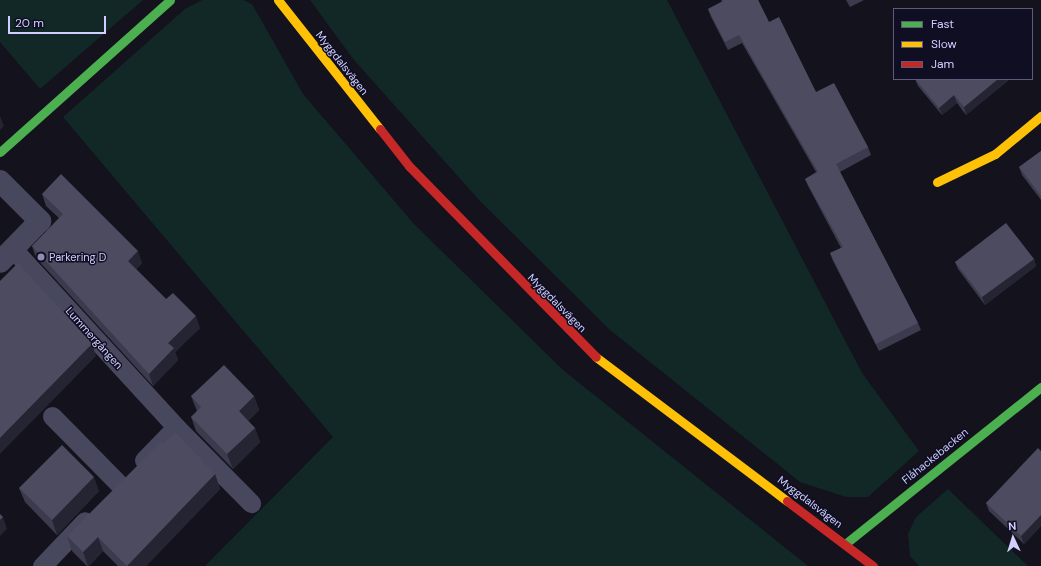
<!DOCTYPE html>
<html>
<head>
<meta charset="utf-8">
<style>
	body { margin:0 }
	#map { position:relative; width:1041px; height:566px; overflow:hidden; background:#13121d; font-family:"DM Sans",sans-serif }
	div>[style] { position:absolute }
	.green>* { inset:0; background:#112827 }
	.lane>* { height:19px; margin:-9.5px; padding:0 9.5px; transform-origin:9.5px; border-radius:9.5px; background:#47485e }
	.street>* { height:22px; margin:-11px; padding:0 11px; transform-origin:11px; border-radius:11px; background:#47485e }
	.fast>* { height:9px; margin:-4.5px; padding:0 4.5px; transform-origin:4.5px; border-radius:4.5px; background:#4caf50 }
	.slow>* { height:9px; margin:-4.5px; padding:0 4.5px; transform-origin:4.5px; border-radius:4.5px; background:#ffc107 }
	.jam>* { height:9px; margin:-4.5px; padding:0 4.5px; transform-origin:4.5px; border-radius:4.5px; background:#c62828 }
	.wall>* { inset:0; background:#3c3b4d }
	.shaded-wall>* { inset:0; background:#252432 }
	.building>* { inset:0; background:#4c4b60 }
	.dots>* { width:11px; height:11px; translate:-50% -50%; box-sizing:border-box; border:2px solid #0f0e22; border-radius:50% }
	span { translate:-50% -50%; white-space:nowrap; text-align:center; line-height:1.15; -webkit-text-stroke:3px #0f0e22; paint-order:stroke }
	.street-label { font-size:11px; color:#d0cfff }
	.poi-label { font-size:11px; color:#d0cfff }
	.left { translate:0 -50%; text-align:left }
	.legend { position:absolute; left:893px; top:8px; width:140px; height:72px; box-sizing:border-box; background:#0f0e22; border:1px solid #5c5b7a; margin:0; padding:5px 7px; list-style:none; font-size:12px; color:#d0cfff }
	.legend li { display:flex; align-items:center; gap:8px; height:20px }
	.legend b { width:20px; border:1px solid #5c5b7a }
	.north { position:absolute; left:993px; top:518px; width:40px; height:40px; -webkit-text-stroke:3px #0f0e22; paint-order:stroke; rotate:356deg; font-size:11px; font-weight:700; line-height:16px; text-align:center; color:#d0cfff }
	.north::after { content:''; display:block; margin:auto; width:14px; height:18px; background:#d0cfff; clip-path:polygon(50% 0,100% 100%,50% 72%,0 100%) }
	.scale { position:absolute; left:8px; top:16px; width:98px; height:18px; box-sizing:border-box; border:2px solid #d0cfff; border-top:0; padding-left:5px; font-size:12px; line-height:14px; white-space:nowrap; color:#d0cfff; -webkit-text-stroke:3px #0f0e22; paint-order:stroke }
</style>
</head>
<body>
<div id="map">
	<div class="green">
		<div style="clip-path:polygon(0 0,143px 0,40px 89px,0 42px)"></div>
		<div style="clip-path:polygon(202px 0,243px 0,252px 4px,303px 94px,414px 224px,563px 370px,808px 566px,205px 566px,333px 437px,63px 117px,185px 9px)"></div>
		<div style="clip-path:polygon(310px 0,667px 0,862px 373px,919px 451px,868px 497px,846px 497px,800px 482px,610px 330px,480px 201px,354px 60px)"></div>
		<div style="clip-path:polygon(948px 489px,1028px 566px,919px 566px,910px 556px,908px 534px,916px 517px)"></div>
	</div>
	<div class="lane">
		<div style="left:13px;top:249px;width:241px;rotate:47.5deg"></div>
		<div style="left:176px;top:427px;width:46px;rotate:134.1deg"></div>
		<div style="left:52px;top:416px;width:97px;rotate:45.4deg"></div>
		<div style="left:176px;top:427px;width:107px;rotate:45.4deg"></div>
		<div style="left:42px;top:566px;width:62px;rotate:-46.3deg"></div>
	</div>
	<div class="street">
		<div style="left:0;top:181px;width:57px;rotate:45deg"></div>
		<div style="left:40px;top:221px;width:57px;rotate:134.3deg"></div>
	</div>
	<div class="fast">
		<div style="left:0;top:152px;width:228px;rotate:-41.8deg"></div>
		<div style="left:845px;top:544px;width:251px;rotate:-38.7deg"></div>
	</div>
	<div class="slow">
		<div style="left:278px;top:0;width:164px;rotate:51.7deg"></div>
		<div style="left:937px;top:182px;width:64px;rotate:-25.8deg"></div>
		<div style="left:995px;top:154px;width:60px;rotate:-39.6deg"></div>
		<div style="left:596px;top:357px;width:239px;rotate:37deg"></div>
	</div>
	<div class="jam">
		<div style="left:380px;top:129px;width:47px;rotate:51.9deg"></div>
		<div style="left:409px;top:166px;width:267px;rotate:45.6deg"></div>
		<div style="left:787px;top:501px;width:108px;rotate:37.1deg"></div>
	</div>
	<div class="wall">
		<div style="clip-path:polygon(721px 0,758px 0,769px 22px,816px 92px,868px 147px,871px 155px,840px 172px,918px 323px,921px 330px,879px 351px,833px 261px,830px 253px,841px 248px,808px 186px,805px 179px,816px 172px,742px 43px,728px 50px,711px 17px,708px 9px,722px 2px)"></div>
		<div style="clip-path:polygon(846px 0,864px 0,850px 7px)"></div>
		<div style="clip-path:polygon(915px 79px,1010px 79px,966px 115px,957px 103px,942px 115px,918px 86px)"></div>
		<div style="clip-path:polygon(1041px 151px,1041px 200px,1022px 175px,1019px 167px)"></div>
		<div style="clip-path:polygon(42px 194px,142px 263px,136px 269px,166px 299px,200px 328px,175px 352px,178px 360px,153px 386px,36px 258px,32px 246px,59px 218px,46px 206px)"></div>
		<div style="clip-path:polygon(1034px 259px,1036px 266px,985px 305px,958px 269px,955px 262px)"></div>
		<div style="clip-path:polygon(191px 396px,254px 396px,259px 410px,248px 421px,255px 428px,260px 442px,233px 469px,196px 431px,191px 417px,197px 411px)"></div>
		<div style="clip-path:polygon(163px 444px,215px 474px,220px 489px,146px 566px,118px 566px,103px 551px,89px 566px,87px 566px,72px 551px,67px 536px)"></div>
		<div style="clip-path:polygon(1041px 451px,1041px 526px,1024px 544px,989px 511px,986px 503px)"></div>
		<div style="clip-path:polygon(19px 488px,99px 491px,57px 535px,25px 502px)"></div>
	</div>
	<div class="shaded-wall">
		<div style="clip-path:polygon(998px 79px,1010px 79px,966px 115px,964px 107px)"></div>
		<div style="clip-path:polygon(954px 95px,957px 103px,942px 115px,939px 108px)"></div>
		<div style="clip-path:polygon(0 116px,4px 126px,0 130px)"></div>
		<div style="clip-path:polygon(138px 251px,142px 263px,132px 273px,128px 261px)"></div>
		<div style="clip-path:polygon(1034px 259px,1036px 266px,985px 305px,982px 297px)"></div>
		<div style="clip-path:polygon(196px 316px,200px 328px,175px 352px,178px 360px,153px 386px,149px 374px,168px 343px)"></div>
		<div style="clip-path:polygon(92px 344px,96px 356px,0 454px,0 438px)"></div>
		<div style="clip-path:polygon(254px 396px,259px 410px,244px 426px,239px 411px)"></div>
		<div style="clip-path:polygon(255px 428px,260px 442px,233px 469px,227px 454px)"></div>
		<div style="clip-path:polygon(215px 474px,220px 489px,146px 566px,127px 566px)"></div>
		<div style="clip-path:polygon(94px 477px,99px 491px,57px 535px,52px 520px)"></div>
		<div style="clip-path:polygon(1041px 515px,1041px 526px,1024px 544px,1021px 536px)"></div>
		<div style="clip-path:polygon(3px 517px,7px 529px,0 536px,0 520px)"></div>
		<div style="clip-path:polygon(98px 537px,103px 551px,89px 566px,88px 566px,83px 552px)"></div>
	</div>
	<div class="building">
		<div style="clip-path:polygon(722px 0,758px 0,769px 22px,779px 17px,816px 92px,834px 83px,868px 147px,836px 164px,918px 323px,876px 344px,830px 253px,843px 247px,805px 179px,818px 172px,739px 35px,725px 42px,708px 9px,723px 1px)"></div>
		<div style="clip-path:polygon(915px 79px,998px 79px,964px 107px,954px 95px,939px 108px)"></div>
		<div style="clip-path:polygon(1041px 151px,1041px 196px,1019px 167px)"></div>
		<div style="clip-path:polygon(61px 174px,138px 251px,128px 261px,166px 299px,173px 293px,196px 316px,168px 343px,174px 348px,149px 374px,32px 246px,63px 214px,42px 194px)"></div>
		<div style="clip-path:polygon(1006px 223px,1034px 259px,982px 297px,955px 262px)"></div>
		<div style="clip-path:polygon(18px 263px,92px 344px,0 438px,0 281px)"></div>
		<div style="clip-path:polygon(224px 365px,254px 396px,239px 411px,255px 428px,227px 454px,191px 417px,201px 407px,191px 396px)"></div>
		<div style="clip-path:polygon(175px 432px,215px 474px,127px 566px,98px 537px,83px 552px,67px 536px,161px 442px,163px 444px)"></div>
		<div style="clip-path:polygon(62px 445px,94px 477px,52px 520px,19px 488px)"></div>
		<div style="clip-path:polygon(1038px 448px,1041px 451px,1041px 515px,1021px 536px,986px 503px)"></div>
		<div style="clip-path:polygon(0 514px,3px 517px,0 520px)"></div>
	</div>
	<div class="dots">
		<div style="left:41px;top:257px;background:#8e8db0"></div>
	</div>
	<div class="street-label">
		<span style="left:342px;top:63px;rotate:52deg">Myggdalsvägen</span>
		<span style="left:557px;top:303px;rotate:45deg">Myggdalsvägen</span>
		<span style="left:94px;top:338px;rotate:48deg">Lummergången</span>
		<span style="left:935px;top:456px;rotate:-39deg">Flåhackebacken</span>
		<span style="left:810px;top:502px;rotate:37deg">Myggdalsvägen</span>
	</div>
	<div class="poi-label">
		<span class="left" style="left:49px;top:257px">Parkering D</span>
	</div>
	<ul class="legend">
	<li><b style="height:5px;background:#4caf50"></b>Fast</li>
	<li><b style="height:5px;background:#ffc107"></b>Slow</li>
	<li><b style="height:5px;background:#c62828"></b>Jam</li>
	</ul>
	<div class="north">N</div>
	<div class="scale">20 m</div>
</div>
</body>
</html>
